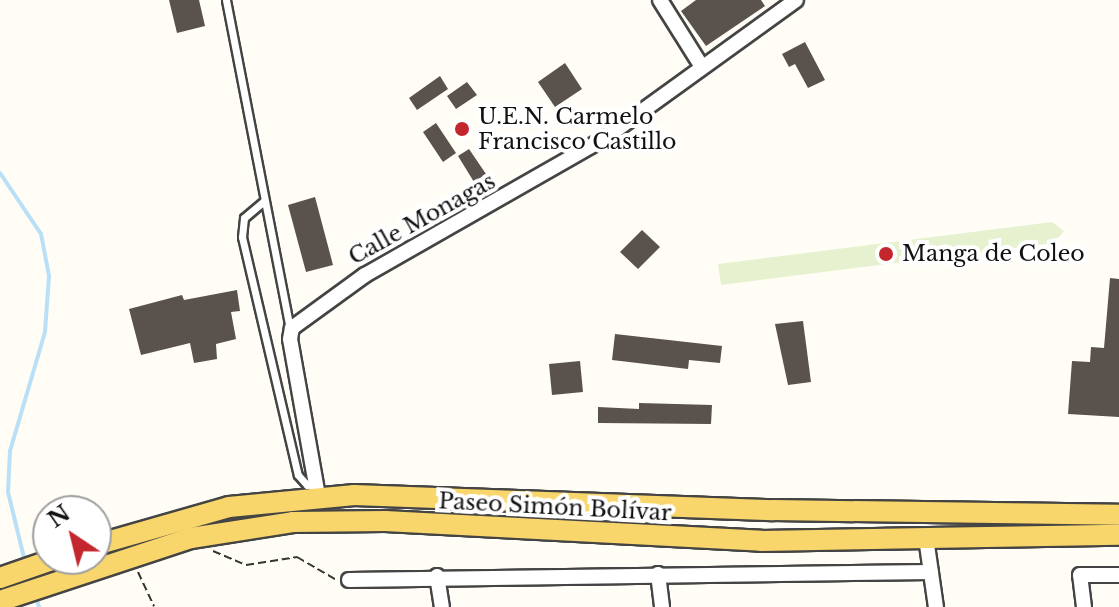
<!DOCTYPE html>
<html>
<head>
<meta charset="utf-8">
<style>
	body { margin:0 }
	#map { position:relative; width:1119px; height:607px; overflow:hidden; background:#fffdf5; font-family:"Libre Baskerville",serif }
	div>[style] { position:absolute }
	.pitch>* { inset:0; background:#e6f2cf }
	.stream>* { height:4px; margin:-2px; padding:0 2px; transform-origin:2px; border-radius:2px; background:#b9e0f7 }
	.building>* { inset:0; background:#5a524d }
	.path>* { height:2px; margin-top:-1px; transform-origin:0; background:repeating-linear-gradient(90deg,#333 0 8px,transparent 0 12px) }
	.roads { filter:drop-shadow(2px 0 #444) drop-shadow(-2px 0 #444) drop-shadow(0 2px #444) drop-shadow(0 -2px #444) }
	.service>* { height:7px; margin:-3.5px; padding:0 3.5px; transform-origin:3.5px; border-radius:3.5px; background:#fff }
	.minor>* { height:14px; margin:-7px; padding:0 7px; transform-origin:7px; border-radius:7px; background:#fff }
	.primary>* { height:20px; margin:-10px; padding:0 10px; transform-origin:10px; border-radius:10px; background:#f9d66b }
	.dots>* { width:22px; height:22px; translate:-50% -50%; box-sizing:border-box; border:4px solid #fff; border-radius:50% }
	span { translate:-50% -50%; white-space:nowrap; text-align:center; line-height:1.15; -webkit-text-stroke:8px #fff; paint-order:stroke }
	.poi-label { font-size:22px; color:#111 }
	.left { translate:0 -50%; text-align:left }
	.street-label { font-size:22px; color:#111 }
	.north { position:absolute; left:32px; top:495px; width:80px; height:80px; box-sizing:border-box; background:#fff; border:2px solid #a0a0a0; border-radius:50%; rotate:325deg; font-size:22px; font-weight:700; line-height:32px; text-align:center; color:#111 }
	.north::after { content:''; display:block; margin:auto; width:28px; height:36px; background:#c4262e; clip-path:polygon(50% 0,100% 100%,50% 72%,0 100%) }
</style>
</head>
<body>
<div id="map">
	<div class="pitch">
		<div style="clip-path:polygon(1052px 222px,1064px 231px,1054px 243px,721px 285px,718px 264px)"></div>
	</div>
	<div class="stream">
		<div style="left:0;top:173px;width:73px;rotate:56.1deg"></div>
		<div style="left:41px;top:234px;width:43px;rotate:79.2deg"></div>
		<div style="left:49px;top:276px;width:56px;rotate:94.1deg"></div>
		<div style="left:45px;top:332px;width:124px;rotate:106.4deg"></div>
		<div style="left:10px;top:451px;width:41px;rotate:92.8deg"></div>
		<div style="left:8px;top:492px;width:72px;rotate:76.3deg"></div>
		<div style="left:36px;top:597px;width:10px;rotate:73deg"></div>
	</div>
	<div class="building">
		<div style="clip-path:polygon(169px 0,199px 0,205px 26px,177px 33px)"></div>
		<div style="clip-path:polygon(696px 0,761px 0,765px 6px,706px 46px,681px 11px)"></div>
		<div style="clip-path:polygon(805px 42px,825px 80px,808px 88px,795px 64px,789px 67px,782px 54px)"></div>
		<div style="clip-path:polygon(565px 63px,582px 89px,555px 107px,538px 82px)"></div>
		<div style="clip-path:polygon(440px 76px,448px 89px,417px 110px,409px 98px)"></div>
		<div style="clip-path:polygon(467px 82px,477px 95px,456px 109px,447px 96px)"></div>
		<div style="clip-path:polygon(436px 123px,456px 153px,443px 162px,423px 132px)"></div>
		<div style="clip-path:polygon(469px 149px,486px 174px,474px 182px,458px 156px)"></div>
		<div style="clip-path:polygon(315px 197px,333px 265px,306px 272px,288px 205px)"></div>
		<div style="clip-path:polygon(642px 230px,660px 247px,638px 269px,620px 252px)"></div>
		<div style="clip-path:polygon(1110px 278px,1119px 279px,1119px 417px,1068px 414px,1072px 361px,1090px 362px,1091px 347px,1104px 348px)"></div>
		<div style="clip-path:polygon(237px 290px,240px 311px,231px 312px,236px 339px,216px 344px,217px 359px,194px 363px,190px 343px,141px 355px,129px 309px,182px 295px,184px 300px)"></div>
		<div style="clip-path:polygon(803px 321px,811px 382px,788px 385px,775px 324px)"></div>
		<div style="clip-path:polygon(615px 334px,722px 346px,720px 363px,689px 360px,688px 369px,612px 360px)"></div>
		<div style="clip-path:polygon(580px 361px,583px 392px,552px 395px,549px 364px)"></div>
		<div style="clip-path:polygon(639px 403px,712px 405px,711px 424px,598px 423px,598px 407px,639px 409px)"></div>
	</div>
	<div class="path">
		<div style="left:213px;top:551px;width:36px;rotate:23deg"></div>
		<div style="left:246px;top:565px;width:52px;rotate:-8.9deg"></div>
		<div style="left:297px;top:557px;width:44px;rotate:30.1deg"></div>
		<div style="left:138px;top:572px;width:38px;rotate:65deg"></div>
	</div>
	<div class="roads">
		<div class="service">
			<div style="left:226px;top:0;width:335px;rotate:79deg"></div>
			<div style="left:264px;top:201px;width:26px;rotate:140deg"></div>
			<div style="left:244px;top:218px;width:19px;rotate:96deg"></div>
			<div style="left:242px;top:237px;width:244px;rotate:76.8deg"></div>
			<div style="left:298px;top:475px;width:13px;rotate:48deg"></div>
			<div style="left:307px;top:485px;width:9px;rotate:-6deg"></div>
		</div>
		<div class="minor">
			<div style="left:660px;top:0;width:79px;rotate:57.9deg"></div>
			<div style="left:318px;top:496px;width:159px;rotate:-100.1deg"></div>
			<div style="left:290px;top:339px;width:11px;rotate:-80deg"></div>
			<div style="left:292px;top:328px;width:90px;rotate:-36deg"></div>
			<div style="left:365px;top:275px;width:273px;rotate:-29.7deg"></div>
			<div style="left:602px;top:140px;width:239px;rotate:-35.8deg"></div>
			<div style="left:926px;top:538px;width:70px;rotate:81.8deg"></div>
			<div style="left:658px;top:574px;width:33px;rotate:83deg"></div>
			<div style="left:437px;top:576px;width:31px;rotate:81deg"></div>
			<div style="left:349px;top:580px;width:582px;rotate:-0.79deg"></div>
			<div style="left:1084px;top:607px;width:32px;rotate:-97deg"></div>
			<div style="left:1080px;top:575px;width:39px"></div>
		</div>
		<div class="primary">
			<div style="left:96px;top:545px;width:138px;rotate:-15.9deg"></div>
			<div style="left:229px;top:507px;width:126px;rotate:-5.5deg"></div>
			<div style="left:354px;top:495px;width:419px;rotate:2.1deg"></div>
			<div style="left:773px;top:510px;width:346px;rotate:0.8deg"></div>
			<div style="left:0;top:578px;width:58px;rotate:-19.1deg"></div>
			<div style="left:0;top:601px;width:201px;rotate:-18.3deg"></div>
			<div style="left:191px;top:538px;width:103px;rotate:-8.9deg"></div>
			<div style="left:293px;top:522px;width:92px;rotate:-0.6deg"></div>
			<div style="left:385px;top:521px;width:377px;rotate:3deg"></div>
			<div style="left:761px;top:541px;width:358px;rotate:-1deg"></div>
		</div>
	</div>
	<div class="dots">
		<div style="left:462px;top:129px;background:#c4262e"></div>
		<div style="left:886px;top:254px;background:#c4262e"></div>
	</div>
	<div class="poi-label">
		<span class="left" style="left:478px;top:129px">U.E.N. Carmelo<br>Francisco Castillo</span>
		<span class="left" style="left:902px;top:254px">Manga de Coleo</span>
	</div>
	<div class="street-label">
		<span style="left:422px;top:219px;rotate:-29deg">Calle Monagas</span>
		<span style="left:555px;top:507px;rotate:3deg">Paseo Simón Bolívar</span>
	</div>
	<div class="north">N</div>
</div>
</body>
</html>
